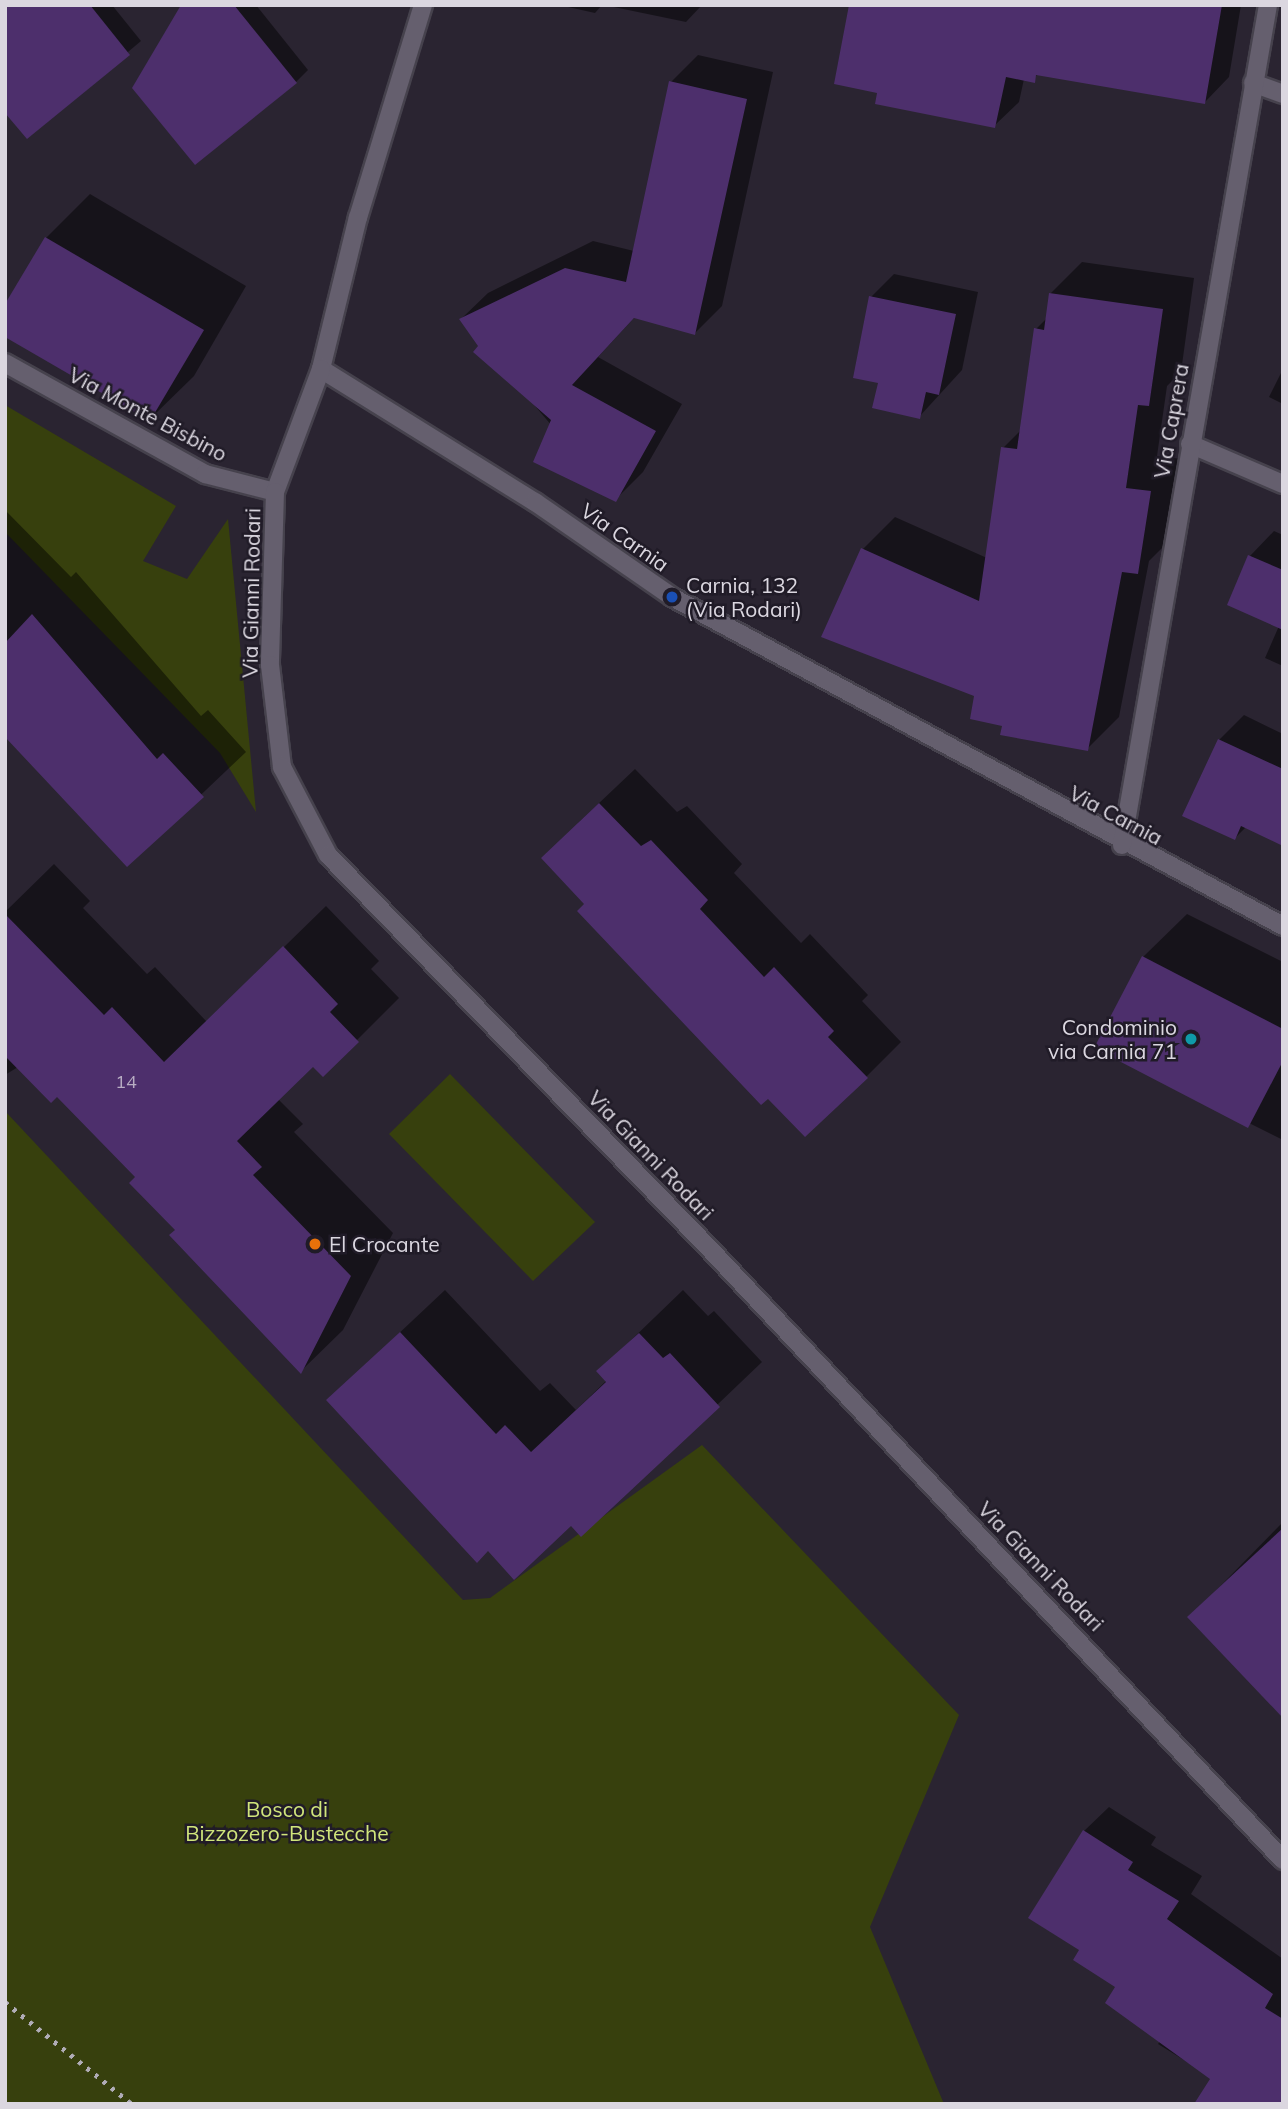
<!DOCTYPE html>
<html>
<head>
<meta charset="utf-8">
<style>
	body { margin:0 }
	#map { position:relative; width:1288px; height:2109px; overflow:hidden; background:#2a2431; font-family:Mulish,sans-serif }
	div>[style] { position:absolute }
	.green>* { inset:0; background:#37400d }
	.shadow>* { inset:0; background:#0007 }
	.building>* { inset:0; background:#4d2f6c }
	.roads { filter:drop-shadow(2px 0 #46424d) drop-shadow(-2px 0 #46424d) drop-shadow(0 2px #46424d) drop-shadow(0 -2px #46424d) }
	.minor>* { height:18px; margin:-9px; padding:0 9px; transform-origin:9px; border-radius:9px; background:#655f6e }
	.rail>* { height:5px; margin-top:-2.5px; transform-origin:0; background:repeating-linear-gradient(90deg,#b0acb6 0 3.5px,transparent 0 10.5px) }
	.dots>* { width:19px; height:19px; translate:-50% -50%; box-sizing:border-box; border:4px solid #201b27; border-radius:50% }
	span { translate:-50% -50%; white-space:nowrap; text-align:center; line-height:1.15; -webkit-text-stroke:5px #201b27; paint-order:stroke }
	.number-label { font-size:18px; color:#b8adc3 }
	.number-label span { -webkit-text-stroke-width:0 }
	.street-label { font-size:21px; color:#dbd7e0 }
	.poi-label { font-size:21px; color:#dbd7e0 }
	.left { translate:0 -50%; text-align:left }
	.right { translate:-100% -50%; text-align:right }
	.park-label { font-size:21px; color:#d0e57b }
	.frame { position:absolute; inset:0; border:7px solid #dbd7e0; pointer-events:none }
</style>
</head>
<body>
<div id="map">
	<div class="green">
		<div style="clip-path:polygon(5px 405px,176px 506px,143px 561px,187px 579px,228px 519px,256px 812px,220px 753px,5px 532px)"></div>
		<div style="clip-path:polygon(450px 1074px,595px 1222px,533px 1281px,389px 1134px)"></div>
		<div style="clip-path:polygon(5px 1111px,463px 1600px,490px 1598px,702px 1445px,959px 1715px,870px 1927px,944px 2104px,5px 2104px)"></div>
	</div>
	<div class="shadow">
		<div style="clip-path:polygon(5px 5px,112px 5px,141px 41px,27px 137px)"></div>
		<div style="clip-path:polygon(183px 5px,256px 5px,308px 70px,296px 82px)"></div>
		<div style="clip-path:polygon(559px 5px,602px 5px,595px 13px)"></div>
		<div style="clip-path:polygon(604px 5px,702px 5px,686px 22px)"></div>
		<div style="clip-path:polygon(851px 5px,1241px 5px,1229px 77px,1205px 102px,1041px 74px,1024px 79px,1019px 102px,994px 126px,879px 92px)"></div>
		<div style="clip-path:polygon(698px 55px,773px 72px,722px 306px,695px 333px,635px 317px,598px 357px,682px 404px,643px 472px,615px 500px,461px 319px,488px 293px,593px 241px,634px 251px,671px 82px)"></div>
		<div style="clip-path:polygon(90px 194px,246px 286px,194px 376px,150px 419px,5px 308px,46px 238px)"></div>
		<div style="clip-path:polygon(1082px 262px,1194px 278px,1181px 372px,1167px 386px,1157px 456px,1182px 459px,1170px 540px,1149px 561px,1119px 717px,1087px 749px,1004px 724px,863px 549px,895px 517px,987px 558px,1003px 448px,1022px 429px,1036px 329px,1047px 318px,1050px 294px)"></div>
		<div style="clip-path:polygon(894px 274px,978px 292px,962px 370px,919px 417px,880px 381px,871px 297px)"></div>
		<div style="clip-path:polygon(1283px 369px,1283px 404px,1269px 397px)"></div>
		<div style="clip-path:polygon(5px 510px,71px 577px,76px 572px,201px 716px,208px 710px,246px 752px,128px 864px,5px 735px)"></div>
		<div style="clip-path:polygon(1274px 531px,1283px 535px,1283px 666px,1265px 658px,1279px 626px,1250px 556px)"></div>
		<div style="clip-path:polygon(1244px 715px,1283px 734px,1283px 844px,1246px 827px,1235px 838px,1219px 740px)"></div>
		<div style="clip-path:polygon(635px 769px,677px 812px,687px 806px,742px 864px,734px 873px,801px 943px,810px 934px,868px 995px,862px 1001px,901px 1042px,866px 1077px,587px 904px,578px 823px)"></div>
		<div style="clip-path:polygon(54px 864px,90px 901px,83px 908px,147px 974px,155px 967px,207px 1022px,326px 906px,379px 961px,371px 969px,399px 998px,357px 1040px,313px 1065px,278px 1099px,303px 1124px,294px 1132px,393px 1233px,343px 1330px,301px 1371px,137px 1177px,57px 1094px,18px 1067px,5px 1075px,5px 912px)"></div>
		<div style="clip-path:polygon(1187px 914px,1283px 962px,1283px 1140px,1097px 1047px,1143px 957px)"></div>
		<div style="clip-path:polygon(445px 1290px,540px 1391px,550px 1383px,576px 1410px,607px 1380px,599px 1371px,683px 1290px,708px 1316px,714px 1311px,762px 1362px,581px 1535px,571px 1524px,489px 1549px,328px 1400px)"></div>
		<div style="clip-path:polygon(1283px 1522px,1283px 1679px,1190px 1617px)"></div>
		<div style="clip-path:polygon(1109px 1807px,1156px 1837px,1151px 1845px,1202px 1876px,1191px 1894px,1283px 1959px,1283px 2104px,1213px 2078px,1158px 2044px,1163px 2037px,1082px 1949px,1084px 1831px)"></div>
	</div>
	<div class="building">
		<div style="clip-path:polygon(5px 5px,90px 5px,130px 55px,27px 139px,5px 113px)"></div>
		<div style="clip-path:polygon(181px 5px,234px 5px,297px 83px,195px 165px,132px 88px)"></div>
		<div style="clip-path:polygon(849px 5px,1222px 5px,1205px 104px,1036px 75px,1035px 83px,1006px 77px,995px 128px,875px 104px,877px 93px,834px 84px)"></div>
		<div style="clip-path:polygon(669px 81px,747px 99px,695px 335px,634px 318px,572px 385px,656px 431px,616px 502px,533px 462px,551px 420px,473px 352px,478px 346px,459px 319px,565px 268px,626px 282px)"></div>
		<div style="clip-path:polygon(45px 237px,204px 330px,150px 421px,5px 337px,5px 304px)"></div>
		<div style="clip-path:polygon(1049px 293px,1163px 309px,1149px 406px,1138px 405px,1126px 488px,1151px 491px,1138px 574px,1122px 572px,1088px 751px,1000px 735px,1002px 726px,970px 719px,974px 696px,821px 637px,861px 548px,979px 601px,1001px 447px,1017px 449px,1034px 328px,1044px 330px)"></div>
		<div style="clip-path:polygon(869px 296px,956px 314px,939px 395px,926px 392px,920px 419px,872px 408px,878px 383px,853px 378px)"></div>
		<div style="clip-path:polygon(1248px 555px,1283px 570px,1283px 630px,1227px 605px)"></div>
		<div style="clip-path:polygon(32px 614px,157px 759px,163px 753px,204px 797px,127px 867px,5px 737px,5px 643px)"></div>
		<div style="clip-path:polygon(1218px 739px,1283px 769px,1283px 846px,1241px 826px,1235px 840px,1182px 816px)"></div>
		<div style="clip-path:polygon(599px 803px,641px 846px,651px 840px,708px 900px,700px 909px,764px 977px,774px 967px,834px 1031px,828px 1037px,868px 1078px,805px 1137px,768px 1099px,761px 1105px,577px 911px,584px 904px,541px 858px)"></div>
		<div style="clip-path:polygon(5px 914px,104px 1015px,112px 1007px,164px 1062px,283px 946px,338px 1004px,330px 1012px,359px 1042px,323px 1077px,313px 1067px,237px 1141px,262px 1167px,253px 1175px,351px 1276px,301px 1374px,169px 1235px,175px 1230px,129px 1183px,135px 1177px,57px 1097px,51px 1103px,5px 1056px)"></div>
		<div style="clip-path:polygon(1142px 956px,1283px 1029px,1283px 1061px,1248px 1128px,1094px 1048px)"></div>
		<div style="clip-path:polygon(400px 1332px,496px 1434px,505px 1425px,531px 1452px,606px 1382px,596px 1371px,639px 1333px,663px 1358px,670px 1353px,720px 1407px,581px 1537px,571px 1526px,514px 1580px,488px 1551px,477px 1563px,326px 1400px)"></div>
		<div style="clip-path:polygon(1283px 1528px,1283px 1718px,1187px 1617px)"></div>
		<div style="clip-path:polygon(1083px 1830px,1133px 1862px,1128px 1870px,1179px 1901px,1167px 1919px,1273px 1994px,1265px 2008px,1283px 2019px,1283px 2104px,1194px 2104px,1210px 2079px,1105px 2003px,1115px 1987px,1073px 1960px,1079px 1950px,1028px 1918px)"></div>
	</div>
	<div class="roads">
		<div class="minor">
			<div style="left:423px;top:5px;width:222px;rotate:107deg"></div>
			<div style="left:358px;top:217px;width:156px;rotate:103.7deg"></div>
			<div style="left:321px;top:369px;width:252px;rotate:31.9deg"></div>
			<div style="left:535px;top:502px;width:167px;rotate:34.7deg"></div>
			<div style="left:672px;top:597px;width:694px;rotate:28.3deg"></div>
			<div style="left:1253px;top:83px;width:32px;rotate:20deg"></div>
			<div style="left:5px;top:363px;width:229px;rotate:29deg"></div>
			<div style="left:205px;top:474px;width:72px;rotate:14.4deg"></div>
			<div style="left:321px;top:369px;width:131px;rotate:110.5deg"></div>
			<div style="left:275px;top:492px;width:173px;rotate:91.7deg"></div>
			<div style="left:270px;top:665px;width:103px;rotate:83.3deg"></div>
			<div style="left:282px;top:767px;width:99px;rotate:62.4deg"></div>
			<div style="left:328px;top:855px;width:545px;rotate:45.89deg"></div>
			<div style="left:707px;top:1246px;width:842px;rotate:46.83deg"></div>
			<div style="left:1190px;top:444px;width:101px;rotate:23.3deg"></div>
			<div style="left:1122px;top:845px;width:853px;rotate:-80.14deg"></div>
		</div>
	</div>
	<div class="rail">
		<div style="left:5px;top:2002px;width:163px;rotate:38.8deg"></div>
	</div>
	<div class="dots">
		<div style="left:672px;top:597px;background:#1a4fb4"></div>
		<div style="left:1191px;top:1039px;background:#0f9aa8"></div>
		<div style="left:315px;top:1244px;background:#e8710a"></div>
	</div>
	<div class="number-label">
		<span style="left:126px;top:1082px">14</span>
	</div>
	<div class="street-label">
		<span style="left:148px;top:414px;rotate:28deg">Via Monte Bisbino</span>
		<span style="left:1171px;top:421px;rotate:-80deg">Via Caprera</span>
		<span style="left:625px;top:537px;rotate:35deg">Via Carnia</span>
		<span style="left:251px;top:593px;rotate:-89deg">Via Gianni Rodari</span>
		<span style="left:1116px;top:815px;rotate:28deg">Via Carnia</span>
		<span style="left:651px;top:1155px;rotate:46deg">Via Gianni Rodari</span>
		<span style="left:1041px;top:1566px;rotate:46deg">Via Gianni Rodari</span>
	</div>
	<div class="poi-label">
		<span class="left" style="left:686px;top:597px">Carnia, 132<br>(Via Rodari)</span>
		<span class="right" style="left:1177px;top:1039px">Condominio<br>via Carnia 71</span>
		<span class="left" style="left:329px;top:1244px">El Crocante</span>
	</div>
	<div class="park-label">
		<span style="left:287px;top:1821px">Bosco di<br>Bizzozero-Bustecche</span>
	</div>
	<div class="frame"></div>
</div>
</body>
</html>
